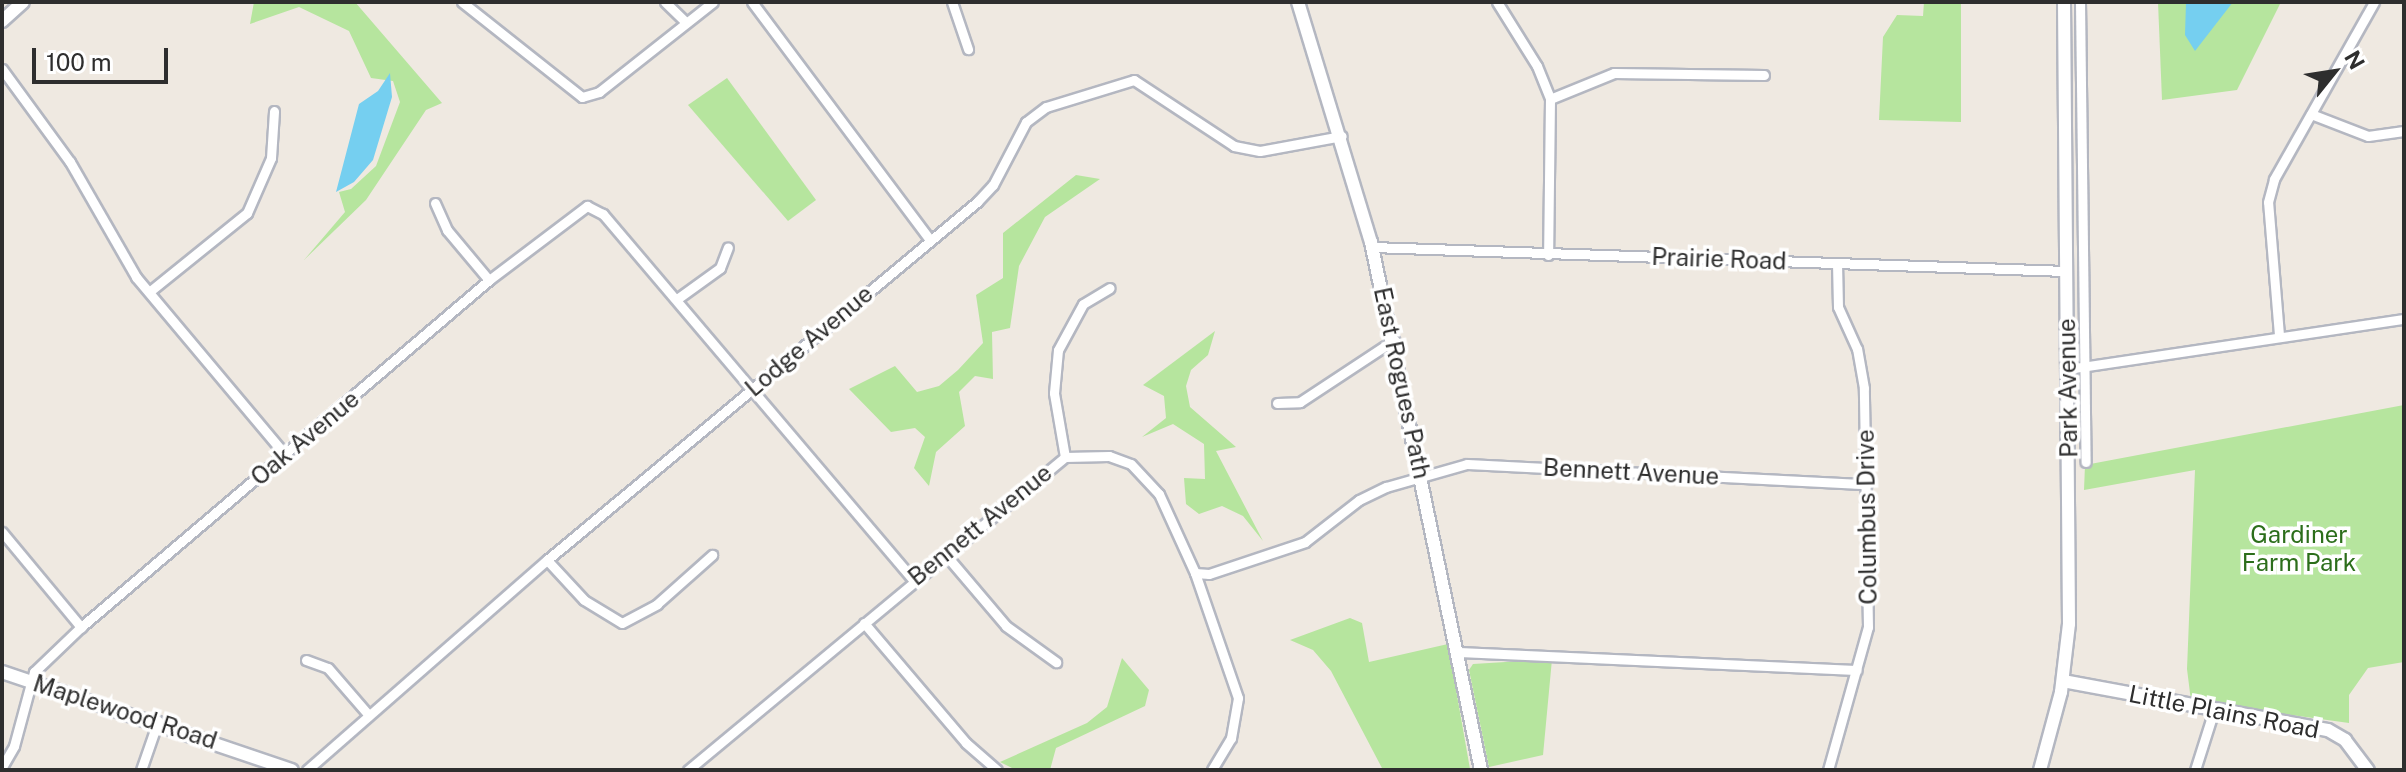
<!DOCTYPE html>
<html>
<head>
<meta charset="utf-8">
<style>
	body { margin:0 }
	#map { position:relative; width:2406px; height:772px; overflow:hidden; background:#efe9e1; font-family:"Public Sans",sans-serif }
	div>[style] { position:absolute }
	.green>* { inset:0; background:#b6e59e }
	.water>* { inset:0; background:#75cff0 }
	.roads { filter:drop-shadow(2px 0 #b4b7c1) drop-shadow(-2px 0 #b4b7c1) drop-shadow(0 2px #b4b7c1) drop-shadow(0 -2px #b4b7c1) }
	.street>* { height:9px; margin:-4.5px; padding:0 4.5px; transform-origin:4.5px; border-radius:4.5px; background:#fff }
	.secondary>* { height:12px; margin:-6px; padding:0 6px; transform-origin:6px; border-radius:6px; background:#fff }
	span { translate:-50% -50%; white-space:nowrap; text-align:center; line-height:1.15; -webkit-text-stroke:7px #fff; paint-order:stroke }
	.street-label { font-size:24px; color:#2e2e2e }
	.park-label { font-size:24px; color:#2c6e1b }
	.frame { position:absolute; inset:0; border:4px solid #2e2e2e; pointer-events:none }
	.north { position:absolute; left:2294px; top:32px; width:80px; height:80px; -webkit-text-stroke:6px #fff; paint-order:stroke; rotate:60deg; font-size:22px; font-weight:700; line-height:32px; text-align:center; color:#2e2e2e }
	.north::after { content:''; display:block; margin:auto; width:28px; height:36px; background:#2e2e2e; clip-path:polygon(50% 0,100% 100%,50% 72%,0 100%) }
	.scale { position:absolute; left:32px; top:48px; width:136px; height:36px; box-sizing:border-box; border:4px solid #2e2e2e; border-top:0; padding-left:10px; font-size:24px; line-height:28px; white-space:nowrap; color:#2e2e2e; -webkit-text-stroke:6px #fff; paint-order:stroke }
</style>
</head>
<body>
<div id="map">
	<div class="green">
		<div style="clip-path:polygon(254px 2px,355px 2px,442px 103px,426px 110px,366px 200px,304px 260px,345px 212px,339px 192px,351px 189px,376px 166px,400px 102px,393px 81px,371px 78px,349px 31px,299px 7px,250px 24px)"></div>
		<div style="clip-path:polygon(1924px 2px,1961px 2px,1961px 122px,1879px 120px,1883px 37px,1897px 15px,1923px 16px)"></div>
		<div style="clip-path:polygon(2158px 2px,2281px 2px,2237px 90px,2162px 100px)"></div>
		<div style="clip-path:polygon(727px 78px,816px 200px,788px 221px,688px 105px)"></div>
		<div style="clip-path:polygon(1076px 175px,1100px 179px,1045px 217px,1019px 266px,1010px 328px,992px 332px,993px 379px,975px 376px,959px 392px,965px 426px,936px 452px,929px 486px,914px 468px,925px 437px,915px 428px,891px 432px,849px 389px,895px 366px,917px 392px,939px 386px,958px 370px,983px 343px,976px 295px,1003px 278px,1003px 233px)"></div>
		<div style="clip-path:polygon(1215px 331px,1208px 355px,1191px 370px,1186px 386px,1190px 407px,1236px 447px,1216px 451px,1263px 541px,1243px 516px,1222px 506px,1199px 514px,1186px 504px,1184px 478px,1205px 479px,1204px 444px,1173px 424px,1142px 437px,1166px 418px,1164px 396px,1143px 385px)"></div>
		<div style="clip-path:polygon(2404px 405px,2404px 662px,2368px 668px,2349px 695px,2349px 723px,2191px 701px,2187px 669px,2195px 470px,2084px 490px,2085px 465px)"></div>
		<div style="clip-path:polygon(1350px 618px,1362px 623px,1369px 662px,1448px 644px,1470px 769px,1383px 770px,1331px 671px,1313px 650px,1290px 640px)"></div>
		<div style="clip-path:polygon(1122px 658px,1149px 690px,1145px 706px,1056px 748px,1050px 770px,1016px 770px,1000px 762px,1087px 723px,1107px 707px)"></div>
		<div style="clip-path:polygon(1552px 659px,1543px 755px,1489px 767px,1469px 670px,1473px 664px)"></div>
	</div>
	<div class="water">
		<div style="clip-path:polygon(2186px 2px,2233px 2px,2195px 51px,2185px 35px)"></div>
		<div style="clip-path:polygon(390px 73px,392px 97px,373px 160px,354px 182px,336px 192px,359px 104px,378px 91px)"></div>
	</div>
	<div class="roads">
		<div class="street">
			<div style="left:462px;top:2px;width:153px;rotate:38.4deg"></div>
			<div style="left:582px;top:97px;width:18px;rotate:-16deg"></div>
			<div style="left:599px;top:92px;width:145px;rotate:-38.3deg"></div>
			<div style="left:665px;top:2px;width:29px;rotate:44deg"></div>
			<div style="left:752px;top:2px;width:296px;rotate:53.2deg"></div>
			<div style="left:952px;top:2px;width:50px;rotate:71.2deg"></div>
			<div style="left:1497px;top:2px;width:75px;rotate:58deg"></div>
			<div style="left:1537px;top:66px;width:35px;rotate:68deg"></div>
			<div style="left:1550px;top:99px;width:156px;rotate:90.7deg"></div>
			<div style="left:2080px;top:2px;width:460px;rotate:89.3deg"></div>
			<div style="left:2px;top:69px;width:115px;rotate:53.8deg"></div>
			<div style="left:70px;top:162px;width:133px;rotate:60.1deg"></div>
			<div style="left:136px;top:277px;width:234px;rotate:50deg"></div>
			<div style="left:1550px;top:99px;width:69px;rotate:-22.1deg"></div>
			<div style="left:1614px;top:73px;width:150px;rotate:0.8deg"></div>
			<div style="left:2311px;top:114px;width:61px;rotate:21.1deg"></div>
			<div style="left:2368px;top:136px;width:36px;rotate:-8deg"></div>
			<div style="left:435px;top:203px;width:30px;rotate:66deg"></div>
			<div style="left:447px;top:230px;width:65px;rotate:50deg"></div>
			<div style="left:1372px;top:247px;width:694px;rotate:1.98deg"></div>
			<div style="left:149px;top:292px;width:126px;rotate:-38.9deg"></div>
			<div style="left:247px;top:213px;width:60px;rotate:-66.4deg"></div>
			<div style="left:271px;top:158px;width:47px;rotate:-86.3deg"></div>
			<div style="left:677px;top:299px;width:53px;rotate:-35.8deg"></div>
			<div style="left:720px;top:268px;width:22px;rotate:-69deg"></div>
			<div style="left:2279px;top:335px;width:133px;rotate:-94.7deg"></div>
			<div style="left:2268px;top:202px;width:24px;rotate:-75deg"></div>
			<div style="left:2274px;top:179px;width:203px;rotate:-60.5deg"></div>
			<div style="left:2068px;top:369px;width:340px;rotate:-8.5deg"></div>
			<div style="left:1277px;top:403px;width:23px;rotate:-2deg"></div>
			<div style="left:1300px;top:402px;width:113px;rotate:-33.4deg"></div>
			<div style="left:1065px;top:457px;width:65px;rotate:-99.8deg"></div>
			<div style="left:1054px;top:393px;width:43px;rotate:-84.7deg"></div>
			<div style="left:1058px;top:350px;width:52px;rotate:-61.5deg"></div>
			<div style="left:1083px;top:304px;width:31px;rotate:-31deg"></div>
			<div style="left:2px;top:532px;width:124px;rotate:50.3deg"></div>
			<div style="left:945px;top:554px;width:94px;rotate:49.7deg"></div>
			<div style="left:1006px;top:626px;width:62px;rotate:35.8deg"></div>
			<div style="left:547px;top:560px;width:54px;rotate:47.2deg"></div>
			<div style="left:584px;top:600px;width:44px;rotate:31.2deg"></div>
			<div style="left:622px;top:623px;width:40px;rotate:-28deg"></div>
			<div style="left:657px;top:604px;width:74px;rotate:-41.7deg"></div>
			<div style="left:1195px;top:573px;width:132px;rotate:71deg"></div>
			<div style="left:1238px;top:698px;width:41px;rotate:99.9deg"></div>
			<div style="left:1231px;top:738px;width:37px;rotate:121deg"></div>
			<div style="left:864px;top:623px;width:157px;rotate:49.6deg"></div>
			<div style="left:966px;top:743px;width:41px;rotate:41.1deg"></div>
			<div style="left:1458px;top:652px;width:399px;rotate:2.6deg"></div>
			<div style="left:306px;top:660px;width:23px;rotate:20deg"></div>
			<div style="left:328px;top:668px;width:60px;rotate:49.1deg"></div>
			<div style="left:2px;top:767px;width:24px;rotate:-60deg"></div>
			<div style="left:14px;top:746px;width:77px;rotate:-74.9deg"></div>
			<div style="left:34px;top:672px;width:65px;rotate:-43.8deg"></div>
			<div style="left:81px;top:627px;width:536px;rotate:-40.38deg"></div>
			<div style="left:489px;top:280px;width:123px;rotate:-37.1deg"></div>
			<div style="left:587px;top:206px;width:18px;rotate:27deg"></div>
			<div style="left:603px;top:214px;width:480px;rotate:49.7deg"></div>
			<div style="left:141px;top:770px;width:52px;rotate:-70.9deg"></div>
			<div style="left:307px;top:770px;width:319px;rotate:-41.2deg"></div>
			<div style="left:547px;top:560px;width:560px;rotate:-39.78deg"></div>
			<div style="left:977px;top:202px;width:23px;rotate:-47deg"></div>
			<div style="left:993px;top:185px;width:71px;rotate:-62.4deg"></div>
			<div style="left:1026px;top:122px;width:25px;rotate:-37deg"></div>
			<div style="left:1046px;top:107px;width:92px;rotate:-17.1deg"></div>
			<div style="left:1134px;top:80px;width:120px;rotate:33.4deg"></div>
			<div style="left:1234px;top:146px;width:26px;rotate:11deg"></div>
			<div style="left:1260px;top:151px;width:83px;rotate:-10.4deg"></div>
			<div style="left:688px;top:770px;width:490px;rotate:-39.7deg"></div>
			<div style="left:1065px;top:457px;width:44px;rotate:-1.3deg"></div>
			<div style="left:1109px;top:456px;width:23px;rotate:20deg"></div>
			<div style="left:1131px;top:464px;width:41px;rotate:47deg"></div>
			<div style="left:1159px;top:494px;width:87px;rotate:65.5deg"></div>
			<div style="left:1195px;top:573px;width:14px;rotate:4deg"></div>
			<div style="left:1209px;top:574px;width:101px;rotate:-18.4deg"></div>
			<div style="left:1305px;top:542px;width:68px;rotate:-37.9deg"></div>
			<div style="left:1359px;top:500px;width:30px;rotate:-26deg"></div>
			<div style="left:1386px;top:487px;width:84px;rotate:-15.9deg"></div>
			<div style="left:1467px;top:464px;width:400px;rotate:2.9deg"></div>
			<div style="left:1828px;top:770px;width:148px;rotate:-74.4deg"></div>
			<div style="left:1868px;top:627px;width:239px;rotate:-91deg"></div>
			<div style="left:1864px;top:388px;width:40px;rotate:-100deg"></div>
			<div style="left:1857px;top:349px;width:46px;rotate:-114.3deg"></div>
			<div style="left:1838px;top:307px;width:44px;rotate:-91.3deg"></div>
			<div style="left:2195px;top:770px;width:63px;rotate:-72.4deg"></div>
		</div>
		<div class="secondary">
			<div style="left:1298px;top:2px;width:251px;rotate:73.1deg"></div>
			<div style="left:1371px;top:242px;width:539px;rotate:78.23deg"></div>
			<div style="left:2px;top:21px;width:28px;rotate:-42deg"></div>
			<div style="left:2px;top:672px;width:306px;rotate:18.7deg"></div>
			<div style="left:2063px;top:681px;width:269px;rotate:10.5deg"></div>
			<div style="left:2328px;top:730px;width:20px;rotate:30deg"></div>
			<div style="left:2345px;top:740px;width:38px;rotate:53deg"></div>
			<div style="left:2040px;top:770px;width:81px;rotate:-74.9deg"></div>
			<div style="left:2061px;top:692px;width:68px;rotate:-83.3deg"></div>
			<div style="left:2069px;top:624px;width:622px;rotate:-90.46deg"></div>
		</div>
	</div>
	<div class="street-label">
		<span style="left:1719px;top:259px;rotate:2deg">Prairie Road</span>
		<span style="left:809px;top:341px;rotate:-40deg">Lodge Avenue</span>
		<span style="left:1402px;top:383px;rotate:78deg">East Rogues Path</span>
		<span style="left:2068px;top:388px;rotate:-91deg">Park Avenue</span>
		<span style="left:305px;top:438px;rotate:-40deg">Oak Avenue</span>
		<span style="left:1631px;top:472px;rotate:3deg">Bennett Avenue</span>
		<span style="left:1867px;top:517px;rotate:-91deg">Columbus Drive</span>
		<span style="left:980px;top:525px;rotate:-39deg">Bennett Avenue</span>
		<span style="left:125px;top:712px;rotate:18deg">Maplewood Road</span>
		<span style="left:2224px;top:712px;rotate:11deg">Little Plains Road</span>
	</div>
	<div class="park-label">
		<span style="left:2299px;top:549px">Gardiner<br>Farm Park</span>
	</div>
	<div class="frame"></div>
	<div class="north">N</div>
	<div class="scale">100 m</div>
</div>
</body>
</html>
